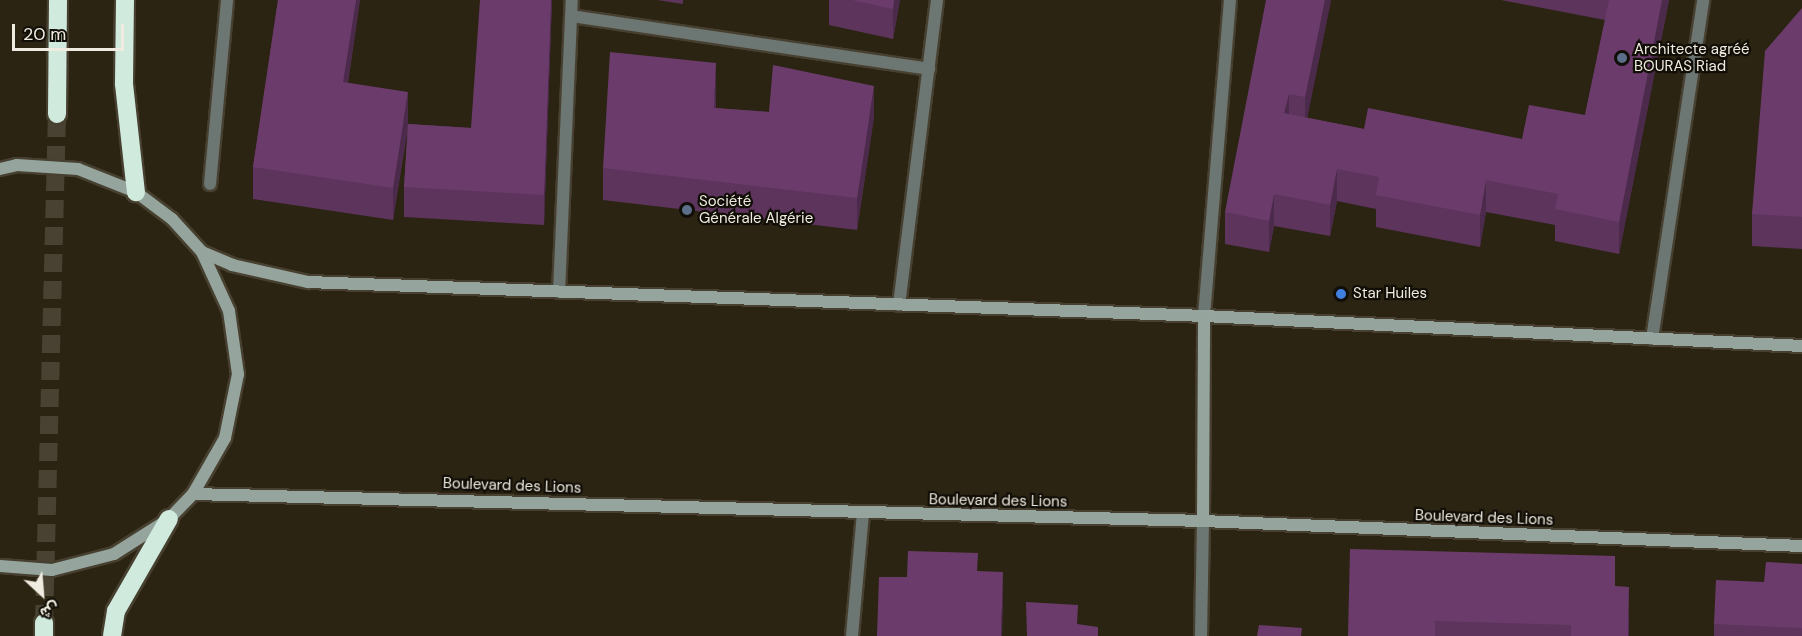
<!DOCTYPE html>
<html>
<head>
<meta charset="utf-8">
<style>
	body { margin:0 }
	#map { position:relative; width:1802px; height:636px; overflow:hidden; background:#2c2413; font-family:"DM Sans",Vazirmatn,sans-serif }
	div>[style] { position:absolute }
	.highway-tunnel>* { height:18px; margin-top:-9px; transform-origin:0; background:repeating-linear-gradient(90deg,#494232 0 18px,transparent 0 27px) }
	.roads { filter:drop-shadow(2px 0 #474030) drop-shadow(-2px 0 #474030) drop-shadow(0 2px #474030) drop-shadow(0 -2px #474030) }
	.lane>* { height:12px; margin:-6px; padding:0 6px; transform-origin:6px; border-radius:6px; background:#6c7672 }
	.street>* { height:12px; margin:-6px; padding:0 6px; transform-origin:6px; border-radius:6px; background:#6c7672 }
	.secondary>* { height:12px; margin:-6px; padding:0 6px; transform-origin:6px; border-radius:6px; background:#95a59d }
	.highway>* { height:18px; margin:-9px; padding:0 9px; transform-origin:9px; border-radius:9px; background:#d0eade }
	.wall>* { inset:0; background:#5c345c }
	.shaded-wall>* { inset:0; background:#4b2a4b }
	.building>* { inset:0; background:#6b3c6b }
	.dots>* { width:16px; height:16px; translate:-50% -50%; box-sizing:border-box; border:3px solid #110e07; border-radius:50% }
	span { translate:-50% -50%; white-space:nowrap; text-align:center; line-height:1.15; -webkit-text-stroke:4.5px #110e07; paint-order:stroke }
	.poi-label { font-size:15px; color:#f0ebe0 }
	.left { translate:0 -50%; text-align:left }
	.street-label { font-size:15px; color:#f0ebe0 }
	.north { position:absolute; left:12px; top:564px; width:60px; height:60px; -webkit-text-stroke:4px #110e07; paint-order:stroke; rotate:154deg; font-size:16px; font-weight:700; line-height:24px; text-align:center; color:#f0ebe0 }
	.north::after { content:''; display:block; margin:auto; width:21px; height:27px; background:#f0ebe0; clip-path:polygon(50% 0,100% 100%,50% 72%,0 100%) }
	.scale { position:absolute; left:12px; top:24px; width:112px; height:27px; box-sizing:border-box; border:3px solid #f0ebe0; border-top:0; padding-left:8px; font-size:18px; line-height:21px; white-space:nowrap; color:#f0ebe0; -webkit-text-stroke:4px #110e07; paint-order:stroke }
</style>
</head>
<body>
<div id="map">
	<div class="highway-tunnel">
		<div style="left:44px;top:623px;width:509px;rotate:-88.54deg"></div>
	</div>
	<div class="roads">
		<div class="lane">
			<div style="left:571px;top:16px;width:362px;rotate:8.4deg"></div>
		</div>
		<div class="street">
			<div style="left:210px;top:184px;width:185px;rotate:-84.7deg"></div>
			<div style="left:559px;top:292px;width:292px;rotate:-87.5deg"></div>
			<div style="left:899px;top:305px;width:307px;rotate:-82.9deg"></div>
			<div style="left:1204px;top:316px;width:317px;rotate:-85.3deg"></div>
			<div style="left:1652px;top:339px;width:343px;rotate:-81.4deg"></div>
			<div style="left:852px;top:636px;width:123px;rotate:-84.9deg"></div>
			<div style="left:1201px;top:636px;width:115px;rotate:-89deg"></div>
		</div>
		<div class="secondary">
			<div style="left:0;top:169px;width:17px;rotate:-13deg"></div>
			<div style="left:17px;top:165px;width:61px;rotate:3.8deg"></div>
			<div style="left:78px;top:169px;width:62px;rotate:21.6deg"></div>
			<div style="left:136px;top:192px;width:45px;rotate:36.9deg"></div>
			<div style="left:172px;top:219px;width:45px;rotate:47.7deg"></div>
			<div style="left:202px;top:252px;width:65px;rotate:65.4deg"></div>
			<div style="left:229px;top:311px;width:64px;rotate:81.9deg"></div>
			<div style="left:238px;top:374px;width:65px;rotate:101.5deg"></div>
			<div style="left:225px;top:438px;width:64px;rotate:119.7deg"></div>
			<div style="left:193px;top:494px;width:35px;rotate:134deg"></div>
			<div style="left:169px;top:519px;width:65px;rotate:147.5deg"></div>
			<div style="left:114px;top:554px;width:64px;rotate:165.5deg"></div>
			<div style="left:52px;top:570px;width:52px;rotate:-175.6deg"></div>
			<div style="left:202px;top:252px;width:33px;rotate:23deg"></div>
			<div style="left:232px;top:265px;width:78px;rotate:12.6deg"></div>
			<div style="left:308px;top:282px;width:897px;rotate:2.17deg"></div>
			<div style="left:1204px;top:316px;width:599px;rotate:2.87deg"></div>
			<div style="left:193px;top:494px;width:1010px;rotate:1.53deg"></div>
			<div style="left:1203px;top:521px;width:600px;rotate:2.39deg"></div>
			<div style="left:1203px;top:521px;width:205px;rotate:-89.7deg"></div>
		</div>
		<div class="highway">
			<div style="left:125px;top:0;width:84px;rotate:90.7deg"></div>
			<div style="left:124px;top:84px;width:109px;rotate:83.7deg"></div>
			<div style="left:57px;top:114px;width:114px;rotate:-89.5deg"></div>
			<div style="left:44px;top:636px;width:13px;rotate:-90deg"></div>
			<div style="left:112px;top:636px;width:25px;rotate:-81deg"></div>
			<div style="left:116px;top:611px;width:106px;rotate:-60.1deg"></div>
		</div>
	</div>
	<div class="wall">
		<div style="clip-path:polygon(278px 0,360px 0,348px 83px,408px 124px,471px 128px,552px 0,544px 225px,404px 217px,404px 187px,408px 127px,393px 220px,253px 199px,253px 167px)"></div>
		<div style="clip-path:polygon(657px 0,683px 0,683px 4px)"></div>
		<div style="clip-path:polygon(829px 0,900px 0,893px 39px,829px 25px)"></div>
		<div style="clip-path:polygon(1331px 0,1307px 118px,1364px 129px,1522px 139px,1585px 115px,1605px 20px,1501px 0,1669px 0,1619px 254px,1555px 241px,1555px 225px,1486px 212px,1480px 247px,1376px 227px,1376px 209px,1337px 201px,1330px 236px,1274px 226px,1269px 252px,1225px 244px,1225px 212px)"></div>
		<div style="clip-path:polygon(1802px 8px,1802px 249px,1752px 246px,1752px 214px)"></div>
		<div style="clip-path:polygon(716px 95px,716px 108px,769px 112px,874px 117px,857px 230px,603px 200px,603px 168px)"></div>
		<div style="clip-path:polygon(1802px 564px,1802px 636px,1714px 636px,1714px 624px,1764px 582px)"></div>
		<div style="clip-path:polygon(1615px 587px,1629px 619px,1629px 636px,1348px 636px)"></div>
	</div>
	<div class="shaded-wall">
		<div style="clip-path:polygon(356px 0,360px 0,343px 114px,343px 82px)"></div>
		<div style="clip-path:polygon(551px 0,552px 0,544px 225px,544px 195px)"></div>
		<div style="clip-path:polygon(894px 0,900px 0,893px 39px,893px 9px)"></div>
		<div style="clip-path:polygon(1325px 0,1331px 0,1305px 129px,1305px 97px)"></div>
		<div style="clip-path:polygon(1662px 0,1669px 0,1619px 254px,1619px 222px)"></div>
		<div style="clip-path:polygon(716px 63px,716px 95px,714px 139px,714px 108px)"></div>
		<div style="clip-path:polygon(874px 86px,874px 117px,857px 230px,857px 198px)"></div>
		<div style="clip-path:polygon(408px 92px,408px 124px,393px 220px,393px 188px)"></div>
		<div style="clip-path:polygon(1289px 94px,1289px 125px,1284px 113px)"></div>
		<div style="clip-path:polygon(1337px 169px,1337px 201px,1330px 236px,1330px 205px)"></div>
		<div style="clip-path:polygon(1486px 180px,1486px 212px,1480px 247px,1480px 215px)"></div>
		<div style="clip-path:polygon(1274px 194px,1274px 226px,1269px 252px,1269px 221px)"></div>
		<div style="clip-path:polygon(1003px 572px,1003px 604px,1002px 636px,1001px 636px)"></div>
		<div style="clip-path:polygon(1629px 587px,1629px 636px,1628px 636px)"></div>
	</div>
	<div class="building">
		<div style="clip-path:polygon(278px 0,356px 0,343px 82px,408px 92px,393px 188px,253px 167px)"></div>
		<div style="clip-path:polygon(480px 0,551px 0,544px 195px,404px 187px,408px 124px,471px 128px)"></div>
		<div style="clip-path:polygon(852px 0,894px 0,893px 9px)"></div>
		<div style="clip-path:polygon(1266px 0,1325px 0,1305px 97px,1289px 94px,1284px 113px,1364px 129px,1368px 108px,1522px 139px,1529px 105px,1585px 115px,1609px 0,1662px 0,1619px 222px,1555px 209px,1558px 194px,1486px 180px,1480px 215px,1376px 195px,1379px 177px,1337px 169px,1330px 205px,1274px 194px,1269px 221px,1225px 212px)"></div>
		<div style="clip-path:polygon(1802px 8px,1802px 217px,1752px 214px,1765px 51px)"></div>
		<div style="clip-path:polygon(610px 52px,716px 63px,714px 108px,769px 112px,773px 65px,874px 86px,857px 198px,603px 168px)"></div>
		<div style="clip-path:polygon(1350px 549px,1615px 556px,1615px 586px,1629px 587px,1628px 636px,1571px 636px,1571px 625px,1435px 621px,1435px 636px,1348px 636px)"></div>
		<div style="clip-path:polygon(908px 551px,978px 553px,977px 571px,1003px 572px,1001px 636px,877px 636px,879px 577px,907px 577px)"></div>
		<div style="clip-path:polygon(1766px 562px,1802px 564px,1802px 628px,1714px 624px,1716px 580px,1764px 582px)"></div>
		<div style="clip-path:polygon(1026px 602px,1078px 605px,1077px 624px,1098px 627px,1098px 636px,1027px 636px)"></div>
		<div style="clip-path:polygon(1259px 625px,1302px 628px,1301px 636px,1257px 636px)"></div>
	</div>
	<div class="dots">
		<div style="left:1622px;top:58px;background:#5c6f8a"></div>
		<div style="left:687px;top:210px;background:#5c6f8a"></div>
		<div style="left:1341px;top:294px;background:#3f7fe0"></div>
	</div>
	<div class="poi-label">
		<span class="left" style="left:1634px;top:58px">Architecte agréé<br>BOURAS Riad</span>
		<span class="left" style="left:699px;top:210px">Société<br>Générale Algérie</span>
		<span class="left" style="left:1353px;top:294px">Star Huiles</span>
	</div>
	<div class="street-label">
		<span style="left:512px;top:486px;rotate:2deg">Boulevard des Lions</span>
		<span style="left:998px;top:501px;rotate:1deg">Boulevard des Lions</span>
		<span style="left:1484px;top:518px;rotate:2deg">Boulevard des Lions</span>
	</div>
	<div class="north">ش</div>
	<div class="scale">20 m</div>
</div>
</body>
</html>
